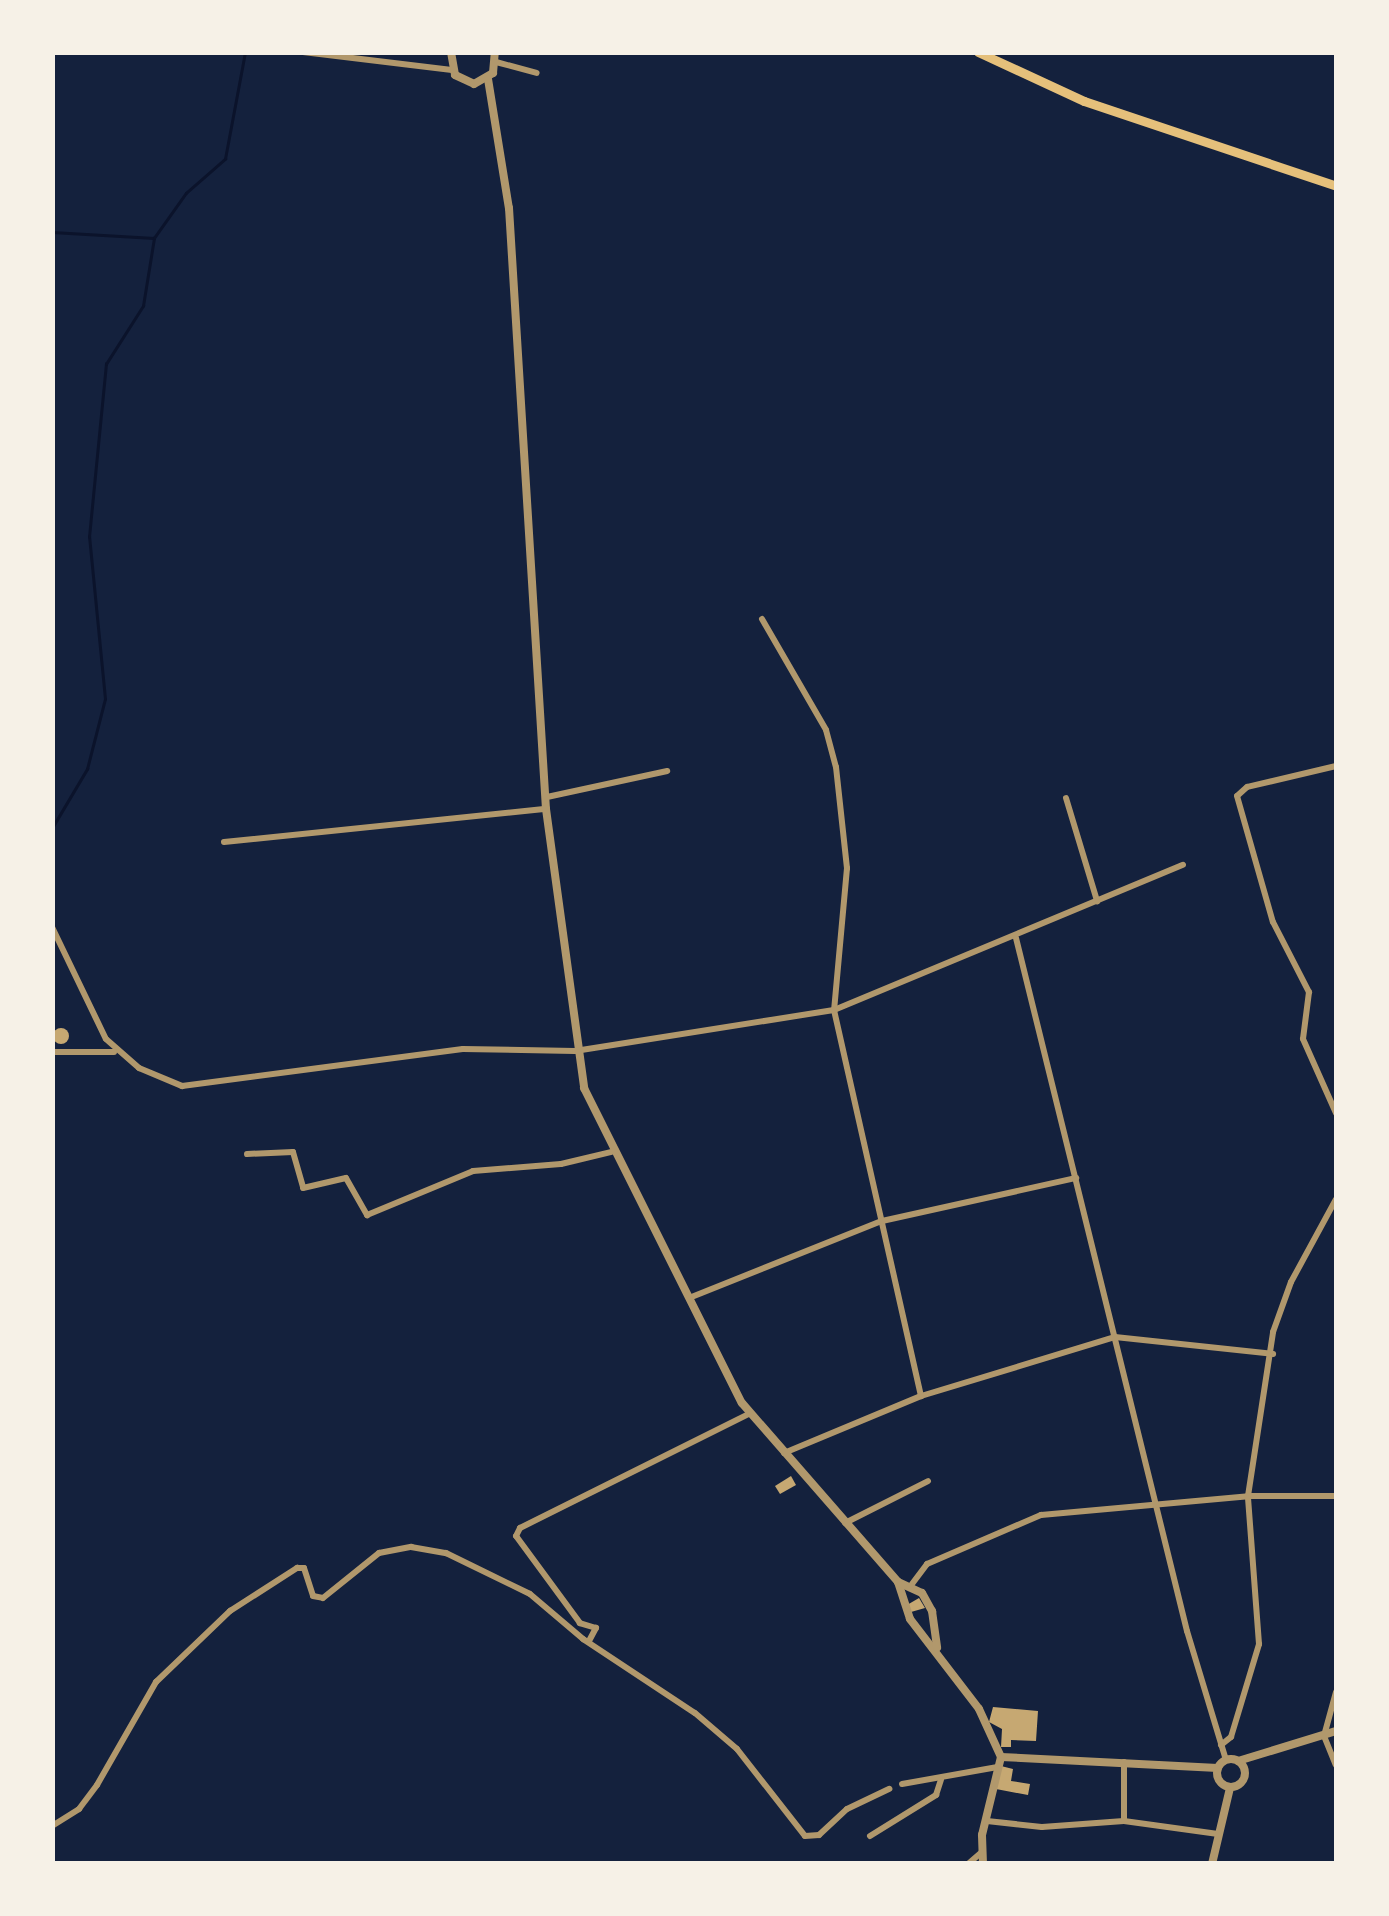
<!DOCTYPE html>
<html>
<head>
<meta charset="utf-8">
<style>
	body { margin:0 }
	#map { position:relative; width:1389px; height:1916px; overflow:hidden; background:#14213d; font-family:"Sofia Sans Condensed",sans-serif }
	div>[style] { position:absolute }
	.stream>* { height:2.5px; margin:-1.25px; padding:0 1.25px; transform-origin:1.25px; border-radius:1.25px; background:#0b132b }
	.building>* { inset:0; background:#c6a872 }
	.round { border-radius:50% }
	.minor>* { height:6px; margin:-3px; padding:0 3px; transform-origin:3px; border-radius:3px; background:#b1986c }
	.tertiary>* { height:8px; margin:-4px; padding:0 4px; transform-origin:4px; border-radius:4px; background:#b1986c }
	.tertiary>.ring { margin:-4px; padding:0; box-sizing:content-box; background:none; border:8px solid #b1986c; border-radius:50% }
	.primary>* { height:9px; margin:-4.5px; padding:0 4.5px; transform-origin:4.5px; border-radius:4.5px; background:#e5c07b }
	span { translate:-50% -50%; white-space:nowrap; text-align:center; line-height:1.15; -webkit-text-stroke:8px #f6f1e7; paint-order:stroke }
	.frame { position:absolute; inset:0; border:55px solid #f6f1e7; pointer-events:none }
</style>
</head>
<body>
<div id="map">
	<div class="stream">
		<div style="left:52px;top:232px;width:102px;rotate:3.4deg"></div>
		<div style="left:52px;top:828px;width:69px;rotate:-59.3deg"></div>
		<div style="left:87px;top:769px;width:72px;rotate:-75.6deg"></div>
		<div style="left:105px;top:699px;width:163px;rotate:-95.6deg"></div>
		<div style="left:89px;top:537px;width:174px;rotate:-84.4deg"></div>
		<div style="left:106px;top:364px;width:69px;rotate:-57.5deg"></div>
		<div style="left:143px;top:306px;width:69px;rotate:-80.8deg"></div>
		<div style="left:154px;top:238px;width:55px;rotate:-54.6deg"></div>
		<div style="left:186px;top:193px;width:52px;rotate:-41.1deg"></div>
		<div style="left:225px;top:159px;width:109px;rotate:-79.4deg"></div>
	</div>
	<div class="building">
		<div class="round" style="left:53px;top:1028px;width:16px;height:16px"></div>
		<div style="clip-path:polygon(791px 1476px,796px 1485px,780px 1494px,775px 1486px)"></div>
		<div style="clip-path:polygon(919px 1598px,925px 1608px,911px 1612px,907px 1605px)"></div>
		<div style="clip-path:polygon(993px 1707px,1038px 1711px,1036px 1741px,1011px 1740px,1011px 1747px,1001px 1747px,1002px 1729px,989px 1722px)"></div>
		<div style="clip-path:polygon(1001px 1766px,1013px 1769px,1011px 1781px,1030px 1784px,1028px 1795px,996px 1789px)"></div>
	</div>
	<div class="minor">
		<div style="left:303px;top:52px;width:150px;rotate:6.9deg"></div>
		<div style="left:496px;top:62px;width:42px;rotate:15deg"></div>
		<div style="left:762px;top:619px;width:128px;rotate:60deg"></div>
		<div style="left:826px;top:730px;width:38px;rotate:75deg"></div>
		<div style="left:836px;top:767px;width:102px;rotate:83.8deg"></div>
		<div style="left:847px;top:868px;width:143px;rotate:95.2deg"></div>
		<div style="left:834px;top:1010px;width:396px;rotate:77.3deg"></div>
		<div style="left:1336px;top:766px;width:91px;rotate:166.7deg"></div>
		<div style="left:1247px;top:787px;width:13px;rotate:138deg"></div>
		<div style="left:1237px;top:796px;width:131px;rotate:74.1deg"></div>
		<div style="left:1273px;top:922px;width:79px;rotate:62.8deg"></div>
		<div style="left:1309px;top:992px;width:47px;rotate:97.3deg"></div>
		<div style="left:1303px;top:1039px;width:81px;rotate:66deg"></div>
		<div style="left:547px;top:797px;width:123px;rotate:-12.2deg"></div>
		<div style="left:1066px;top:798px;width:108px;rotate:73.2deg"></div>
		<div style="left:224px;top:842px;width:324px;rotate:-5.9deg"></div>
		<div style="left:52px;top:927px;width:124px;rotate:64.3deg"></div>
		<div style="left:106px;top:1039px;width:44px;rotate:41.3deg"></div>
		<div style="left:139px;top:1068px;width:47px;rotate:22.7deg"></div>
		<div style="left:182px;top:1086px;width:283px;rotate:-7.5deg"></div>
		<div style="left:463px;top:1049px;width:112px;rotate:1deg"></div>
		<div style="left:575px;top:1051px;width:262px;rotate:-9deg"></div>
		<div style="left:834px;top:1010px;width:378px;rotate:-22.6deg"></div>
		<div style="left:1016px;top:938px;width:714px;rotate:76.14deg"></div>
		<div style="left:1187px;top:1631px;width:135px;rotate:73.2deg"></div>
		<div style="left:52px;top:1052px;width:62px"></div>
		<div style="left:247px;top:1154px;width:46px;rotate:-2.5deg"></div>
		<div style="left:293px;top:1152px;width:37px;rotate:74deg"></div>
		<div style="left:303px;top:1188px;width:44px;rotate:-13.1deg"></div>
		<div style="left:346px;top:1178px;width:43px;rotate:60.4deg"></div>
		<div style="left:367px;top:1215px;width:115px;rotate:-22.5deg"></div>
		<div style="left:473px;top:1171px;width:88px;rotate:-4.5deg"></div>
		<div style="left:561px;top:1164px;width:51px;rotate:-13.5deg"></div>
		<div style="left:689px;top:1298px;width:208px;rotate:-21.8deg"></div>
		<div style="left:882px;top:1221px;width:199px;rotate:-12.5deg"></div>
		<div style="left:784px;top:1453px;width:148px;rotate:-22.6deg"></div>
		<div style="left:921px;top:1396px;width:203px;rotate:-16.9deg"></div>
		<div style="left:1115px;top:1337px;width:159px;rotate:6.1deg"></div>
		<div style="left:845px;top:1523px;width:93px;rotate:-26.8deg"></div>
		<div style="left:912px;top:1584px;width:25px;rotate:-53deg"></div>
		<div style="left:927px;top:1564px;width:124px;rotate:-23.3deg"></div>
		<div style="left:1041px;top:1515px;width:208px;rotate:-5.2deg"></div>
		<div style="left:1248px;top:1496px;width:88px"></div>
		<div style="left:589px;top:1641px;width:15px;rotate:-62deg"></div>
		<div style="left:596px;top:1628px;width:17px;rotate:-163deg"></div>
		<div style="left:580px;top:1623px;width:108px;rotate:-126.3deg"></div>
		<div style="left:516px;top:1536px;width:9px;rotate:-63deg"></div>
		<div style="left:520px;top:1528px;width:258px;rotate:-26.5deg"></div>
		<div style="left:1336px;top:1692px;width:46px;rotate:105.3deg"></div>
		<div style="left:1324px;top:1736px;width:31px;rotate:68deg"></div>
		<div style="left:1221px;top:1745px;width:13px;rotate:-39deg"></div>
		<div style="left:1231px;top:1737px;width:97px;rotate:-73.2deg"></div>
		<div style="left:1259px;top:1644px;width:148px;rotate:-94.3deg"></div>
		<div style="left:1248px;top:1496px;width:166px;rotate:-81.3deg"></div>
		<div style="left:1273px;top:1332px;width:53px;rotate:-70.2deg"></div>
		<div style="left:1291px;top:1282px;width:94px;rotate:-61.5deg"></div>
		<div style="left:1124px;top:1762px;width:59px;rotate:90deg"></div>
		<div style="left:902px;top:1784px;width:97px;rotate:-10.1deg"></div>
		<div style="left:987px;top:1821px;width:55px;rotate:6.2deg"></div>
		<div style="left:1042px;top:1827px;width:82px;rotate:-4.2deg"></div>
		<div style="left:1124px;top:1821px;width:95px;rotate:7.9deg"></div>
		<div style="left:52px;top:1826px;width:32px;rotate:-32deg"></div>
		<div style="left:79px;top:1809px;width:30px;rotate:-53deg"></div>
		<div style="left:97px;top:1785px;width:119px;rotate:-60.2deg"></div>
		<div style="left:156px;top:1682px;width:103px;rotate:-43.8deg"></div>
		<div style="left:230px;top:1611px;width:80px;rotate:-32.7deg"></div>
		<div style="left:297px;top:1568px;width:7px"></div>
		<div style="left:304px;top:1568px;width:29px;rotate:72deg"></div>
		<div style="left:313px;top:1596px;width:10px;rotate:11deg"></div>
		<div style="left:323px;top:1598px;width:72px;rotate:-38.8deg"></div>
		<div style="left:379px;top:1553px;width:33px;rotate:-11deg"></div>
		<div style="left:411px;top:1547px;width:36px;rotate:10deg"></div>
		<div style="left:446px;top:1553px;width:93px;rotate:26deg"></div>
		<div style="left:530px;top:1594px;width:70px;rotate:40.3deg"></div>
		<div style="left:583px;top:1639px;width:134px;rotate:33.5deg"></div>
		<div style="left:695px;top:1713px;width:55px;rotate:40.6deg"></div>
		<div style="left:737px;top:1749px;width:110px;rotate:52deg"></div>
		<div style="left:805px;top:1836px;width:14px;rotate:-4deg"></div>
		<div style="left:819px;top:1835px;width:38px;rotate:-43deg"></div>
		<div style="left:847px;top:1809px;width:47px;rotate:-25.5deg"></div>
		<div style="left:870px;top:1836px;width:78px;rotate:-31.8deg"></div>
		<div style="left:936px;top:1795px;width:16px;rotate:-72deg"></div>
		<div style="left:968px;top:1864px;width:18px;rotate:-41deg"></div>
	</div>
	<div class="tertiary">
		<div style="left:451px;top:52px;width:23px;rotate:80deg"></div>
		<div style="left:455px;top:75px;width:21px;rotate:25deg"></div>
		<div style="left:474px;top:84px;width:22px;rotate:-30deg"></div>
		<div style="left:493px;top:73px;width:21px;rotate:-85deg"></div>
		<div style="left:488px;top:79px;width:131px;rotate:80.8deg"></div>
		<div style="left:509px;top:208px;width:602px;rotate:86.48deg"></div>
		<div style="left:546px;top:809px;width:282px;rotate:82.2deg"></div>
		<div style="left:584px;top:1088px;width:352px;rotate:63.4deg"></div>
		<div style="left:742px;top:1403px;width:237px;rotate:48.9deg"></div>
		<div style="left:898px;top:1582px;width:39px;rotate:72deg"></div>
		<div style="left:910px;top:1619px;width:113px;rotate:52.5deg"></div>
		<div style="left:979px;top:1709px;width:53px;rotate:65.4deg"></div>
		<div style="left:898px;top:1582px;width:26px;rotate:25deg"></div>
		<div style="left:922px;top:1593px;width:21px;rotate:61deg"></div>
		<div style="left:932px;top:1611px;width:37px;rotate:82deg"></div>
		<div style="left:1001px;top:1757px;width:217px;rotate:2.9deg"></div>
		<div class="ring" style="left:1217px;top:1759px;width:20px;height:20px"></div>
		<div style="left:1238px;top:1761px;width:102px;rotate:-17deg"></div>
		<div style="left:983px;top:1864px;width:29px;rotate:-92deg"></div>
		<div style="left:982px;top:1835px;width:80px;rotate:-76.3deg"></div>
		<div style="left:1212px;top:1864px;width:78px;rotate:-76.7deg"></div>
	</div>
	<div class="primary">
		<div style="left:978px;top:52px;width:117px;rotate:24.8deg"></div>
		<div style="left:1084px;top:101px;width:266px;rotate:18.6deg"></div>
	</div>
	<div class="frame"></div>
</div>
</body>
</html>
